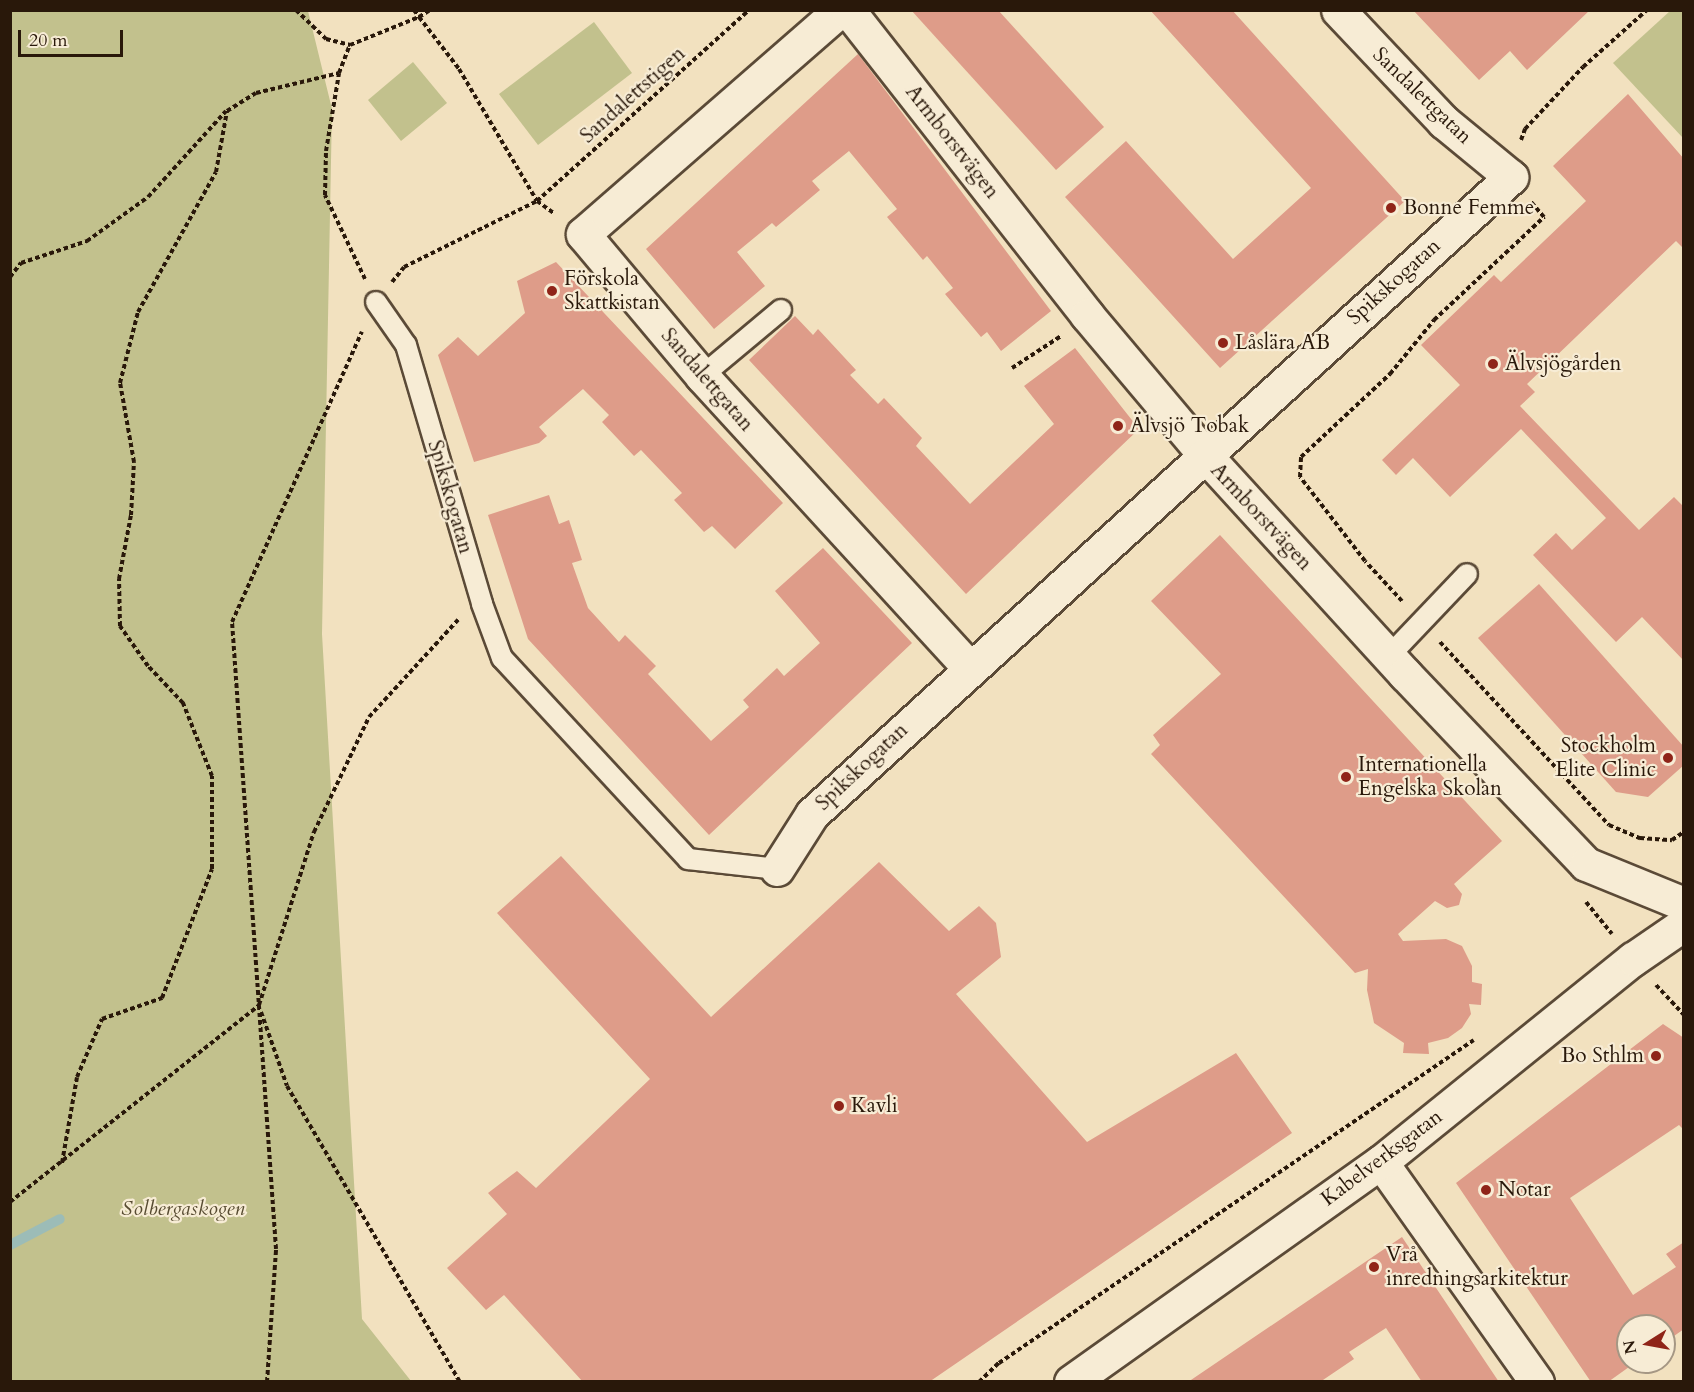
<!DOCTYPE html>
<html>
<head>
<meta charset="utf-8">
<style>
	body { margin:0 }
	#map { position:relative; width:1694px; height:1392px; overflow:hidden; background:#f2e1bf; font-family:Cardo,serif }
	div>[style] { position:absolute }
	.green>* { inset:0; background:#c2c18d }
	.stream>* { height:10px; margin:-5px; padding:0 5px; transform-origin:5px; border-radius:5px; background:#9cbcb7 }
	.building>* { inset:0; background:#de9c89 }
	.path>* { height:4px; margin-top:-2px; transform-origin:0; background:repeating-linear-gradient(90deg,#29180a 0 4.5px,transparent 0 7.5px) }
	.roads { filter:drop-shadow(2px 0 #5b4a37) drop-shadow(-2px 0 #5b4a37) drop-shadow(0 2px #5b4a37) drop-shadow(0 -2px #5b4a37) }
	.lane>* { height:20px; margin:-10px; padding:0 10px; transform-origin:10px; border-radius:10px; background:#f7ecd5 }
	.street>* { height:33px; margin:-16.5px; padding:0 16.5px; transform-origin:16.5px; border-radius:16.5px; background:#f7ecd5 }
	.dots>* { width:16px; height:16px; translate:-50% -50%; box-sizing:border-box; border:3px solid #f7ecd5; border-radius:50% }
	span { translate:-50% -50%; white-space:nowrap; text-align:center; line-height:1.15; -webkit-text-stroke:4.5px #f7ecd5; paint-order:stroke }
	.street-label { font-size:21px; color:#29180a }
	.poi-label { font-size:21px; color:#29180a }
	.left { translate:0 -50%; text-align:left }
	.right { translate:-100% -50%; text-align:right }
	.park-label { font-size:21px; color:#574b31; font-style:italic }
	.frame { position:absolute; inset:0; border:12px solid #29180a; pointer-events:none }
	.north { position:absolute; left:1616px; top:1314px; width:60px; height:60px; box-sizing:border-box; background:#f7ecd5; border:2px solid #a59784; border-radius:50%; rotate:259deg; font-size:16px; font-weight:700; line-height:24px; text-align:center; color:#29180a }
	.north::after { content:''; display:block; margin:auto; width:21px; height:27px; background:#8f2418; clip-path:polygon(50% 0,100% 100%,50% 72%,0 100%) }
	.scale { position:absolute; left:18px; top:30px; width:105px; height:27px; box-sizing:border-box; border:3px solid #29180a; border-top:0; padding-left:8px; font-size:18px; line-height:21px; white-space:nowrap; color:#29180a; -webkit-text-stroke:4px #f7ecd5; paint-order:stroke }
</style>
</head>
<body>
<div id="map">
	<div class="green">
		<div style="clip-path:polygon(308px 11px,332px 109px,322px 634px,362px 1319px,411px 1381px,11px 1381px,11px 11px)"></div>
		<div style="clip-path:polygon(1670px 11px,1683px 11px,1683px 138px,1613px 63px)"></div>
		<div style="clip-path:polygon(594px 22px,632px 73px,538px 145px,499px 94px)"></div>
		<div style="clip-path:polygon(413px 62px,447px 103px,401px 141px,368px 100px)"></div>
	</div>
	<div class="stream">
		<div style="left:10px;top:1245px;width:56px;rotate:-27.5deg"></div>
	</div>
	<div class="building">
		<div style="clip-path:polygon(911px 10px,998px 10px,1104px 127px,1056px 170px)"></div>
		<div style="clip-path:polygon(1150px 10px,1232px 10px,1405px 201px,1220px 368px,1065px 197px,1126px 141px,1233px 259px,1311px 188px)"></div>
		<div style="clip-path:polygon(1413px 10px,1590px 10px,1527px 70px,1510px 51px,1479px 80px)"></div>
		<div style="clip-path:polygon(858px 54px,1051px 311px,1001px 351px,987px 332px,981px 337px,945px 294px,953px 288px,927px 256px,923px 260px,887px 217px,897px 209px,849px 151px,812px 181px,820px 190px,776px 227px,772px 223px,737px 252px,765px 286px,714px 329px,646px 249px)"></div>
		<div style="clip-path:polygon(1628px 94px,1684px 159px,1684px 249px,1676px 241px,1527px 384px,1535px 392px,1520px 406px,1639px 530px,1674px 497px,1684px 507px,1684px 661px,1642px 617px,1616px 642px,1533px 555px,1556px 533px,1572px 550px,1606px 518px,1521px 429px,1450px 497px,1413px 458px,1396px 475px,1382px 460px,1460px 385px,1421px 345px,1494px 275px,1501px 282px,1586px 201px,1553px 166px)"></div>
		<div style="clip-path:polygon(556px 262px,783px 503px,735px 549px,712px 526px,704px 532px,674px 500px,682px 493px,641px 450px,634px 456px,602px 422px,609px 415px,583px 389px,539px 427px,547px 436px,539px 443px,474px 462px,438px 355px,458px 337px,478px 356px,525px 313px,517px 281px)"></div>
		<div style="clip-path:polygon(795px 316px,813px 335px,818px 329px,856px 370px,850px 375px,878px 404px,884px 398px,922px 438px,916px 446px,970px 504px,1054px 424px,1024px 386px,1075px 348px,1139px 429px,966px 594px,749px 360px)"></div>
		<div style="clip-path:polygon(549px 495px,559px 524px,569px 520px,582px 560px,572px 563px,588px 608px,619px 642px,625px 635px,656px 666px,648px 674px,711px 741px,749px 707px,743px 700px,777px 668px,784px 676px,820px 643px,775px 591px,823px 548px,912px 643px,709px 835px,528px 639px,488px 515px)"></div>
		<div style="clip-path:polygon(1220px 535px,1502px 841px,1454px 884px,1462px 894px,1459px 905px,1447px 908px,1435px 901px,1398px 934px,1403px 941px,1446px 939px,1462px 946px,1472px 966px,1472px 982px,1482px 984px,1481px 1005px,1469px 1004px,1471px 1014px,1462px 1028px,1448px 1038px,1428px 1043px,1429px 1054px,1403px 1053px,1404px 1043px,1374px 1023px,1367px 990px,1368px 969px,1355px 973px,1151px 754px,1160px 745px,1153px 735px,1221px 674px,1151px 601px)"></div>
		<div style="clip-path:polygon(1539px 584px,1684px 747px,1684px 765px,1648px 797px,1616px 792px,1478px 638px)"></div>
		<div style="clip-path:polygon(561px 856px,711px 1017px,879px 862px,949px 931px,979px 906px,996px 923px,1001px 957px,956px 994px,1087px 1142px,1236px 1053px,1292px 1133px,929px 1382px,583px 1382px,504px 1295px,486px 1310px,447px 1268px,507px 1214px,488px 1193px,517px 1171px,536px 1188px,650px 1079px,497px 913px)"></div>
		<div style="clip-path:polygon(1663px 1024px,1684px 1038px,1684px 1130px,1679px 1125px,1570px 1198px,1633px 1295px,1676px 1267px,1666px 1254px,1684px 1242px,1684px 1329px,1664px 1343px,1664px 1326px,1628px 1326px,1628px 1362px,1636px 1362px,1608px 1382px,1591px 1382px,1456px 1183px)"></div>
		<div style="clip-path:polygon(1402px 1237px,1499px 1382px,1422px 1382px,1386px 1328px,1349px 1352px,1354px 1359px,1320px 1382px,1188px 1382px)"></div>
	</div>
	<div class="path">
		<div style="left:296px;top:10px;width:42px;rotate:44deg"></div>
		<div style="left:326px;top:39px;width:25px;rotate:14deg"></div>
		<div style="left:414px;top:10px;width:9px;rotate:54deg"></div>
		<div style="left:419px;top:17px;width:13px;rotate:-32deg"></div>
		<div style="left:1521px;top:140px;width:12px;rotate:-70deg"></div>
		<div style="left:1525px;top:129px;width:85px;rotate:-46.9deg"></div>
		<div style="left:1583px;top:67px;width:86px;rotate:-41.7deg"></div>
		<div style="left:10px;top:277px;width:18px;rotate:-52deg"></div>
		<div style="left:21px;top:263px;width:70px;rotate:-18.4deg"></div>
		<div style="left:87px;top:241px;width:75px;rotate:-35.8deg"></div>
		<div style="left:148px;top:197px;width:116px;rotate:-47.8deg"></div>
		<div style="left:365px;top:279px;width:93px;rotate:-115.5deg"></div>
		<div style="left:325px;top:195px;width:44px;rotate:-88.7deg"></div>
		<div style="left:326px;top:151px;width:79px;rotate:-80.5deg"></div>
		<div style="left:339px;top:73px;width:30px;rotate:-69deg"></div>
		<div style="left:350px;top:45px;width:74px;rotate:-22.1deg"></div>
		<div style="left:419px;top:17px;width:66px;rotate:52.4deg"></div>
		<div style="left:459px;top:69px;width:153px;rotate:59.4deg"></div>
		<div style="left:537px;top:201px;width:22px;rotate:36deg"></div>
		<div style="left:392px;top:282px;width:19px;rotate:-51deg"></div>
		<div style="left:404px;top:267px;width:148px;rotate:-26.4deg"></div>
		<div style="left:537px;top:201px;width:285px;rotate:-42deg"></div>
		<div style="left:1012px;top:368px;width:59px;rotate:-33.1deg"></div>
		<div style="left:1402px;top:601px;width:54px;rotate:-132.8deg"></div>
		<div style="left:1365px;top:561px;width:106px;rotate:-127.7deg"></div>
		<div style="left:1300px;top:477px;width:20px;rotate:-87deg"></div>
		<div style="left:1301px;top:457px;width:122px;rotate:-43deg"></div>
		<div style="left:1390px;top:374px;width:70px;rotate:-50.8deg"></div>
		<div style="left:1434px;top:320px;width:151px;rotate:-43.1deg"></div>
		<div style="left:1544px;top:217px;width:20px;rotate:-131deg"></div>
		<div style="left:1440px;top:642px;width:249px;rotate:47.3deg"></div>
		<div style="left:1609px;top:825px;width:34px;rotate:23deg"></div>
		<div style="left:1640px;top:838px;width:32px;rotate:4deg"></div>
		<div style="left:1672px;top:840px;width:14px;rotate:-34deg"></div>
		<div style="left:1586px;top:902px;width:41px;rotate:50.9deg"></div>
		<div style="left:1656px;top:985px;width:41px;rotate:47deg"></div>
		<div style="left:261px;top:1012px;width:78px;rotate:70.6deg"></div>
		<div style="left:287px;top:1086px;width:343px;rotate:59.7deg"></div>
		<div style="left:62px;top:1163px;width:87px;rotate:-80.1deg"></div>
		<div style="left:77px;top:1077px;width:63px;rotate:-66.7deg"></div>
		<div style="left:102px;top:1019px;width:64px;rotate:-19.3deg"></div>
		<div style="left:162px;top:998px;width:138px;rotate:-68.8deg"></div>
		<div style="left:212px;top:869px;width:93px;rotate:-90deg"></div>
		<div style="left:212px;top:776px;width:79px;rotate:-111.7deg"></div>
		<div style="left:183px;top:703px;width:51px;rotate:-133.4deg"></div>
		<div style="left:148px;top:666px;width:49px;rotate:-125deg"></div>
		<div style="left:120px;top:626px;width:47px;rotate:-91.2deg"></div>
		<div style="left:119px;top:579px;width:65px;rotate:-79.4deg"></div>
		<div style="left:131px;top:515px;width:53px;rotate:-86.8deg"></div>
		<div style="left:134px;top:462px;width:80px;rotate:-100deg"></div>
		<div style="left:120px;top:383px;width:73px;rotate:-75.8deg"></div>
		<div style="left:138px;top:312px;width:160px;rotate:-60.9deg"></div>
		<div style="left:216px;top:172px;width:62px;rotate:-79.8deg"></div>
		<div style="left:227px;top:111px;width:34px;rotate:-32deg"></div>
		<div style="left:256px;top:93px;width:85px;rotate:-13.5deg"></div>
		<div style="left:10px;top:1202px;width:318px;rotate:-38.3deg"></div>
		<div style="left:259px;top:1005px;width:182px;rotate:-72.4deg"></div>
		<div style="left:314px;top:832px;width:127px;rotate:-64.4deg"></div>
		<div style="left:369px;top:717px;width:132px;rotate:-47.5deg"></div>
		<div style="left:267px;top:1382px;width:133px;rotate:-86.1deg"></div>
		<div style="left:276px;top:1249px;width:629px;rotate:-94.01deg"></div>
		<div style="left:232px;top:622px;width:318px;rotate:-65.9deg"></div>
		<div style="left:979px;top:1382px;width:28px;rotate:-44deg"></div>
		<div style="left:999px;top:1363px;width:574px;rotate:-34.22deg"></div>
	</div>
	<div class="roads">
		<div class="lane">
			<div style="left:376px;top:302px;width:52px;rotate:55.1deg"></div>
			<div style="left:406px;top:345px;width:270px;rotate:73.6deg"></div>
			<div style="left:482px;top:604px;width:58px;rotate:69.7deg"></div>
			<div style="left:502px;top:658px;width:274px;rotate:47.2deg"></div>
			<div style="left:688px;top:859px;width:90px;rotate:6.4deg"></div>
			<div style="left:702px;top:376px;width:103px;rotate:-39.9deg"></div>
			<div style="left:1389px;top:656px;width:113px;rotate:-46.4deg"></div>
		</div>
		<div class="street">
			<div style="left:840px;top:10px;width:341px;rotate:138.9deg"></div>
			<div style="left:583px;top:234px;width:185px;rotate:50deg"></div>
			<div style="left:702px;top:376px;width:395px;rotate:47.5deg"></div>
			<div style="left:848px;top:10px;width:387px;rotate:51.9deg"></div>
			<div style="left:1087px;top:315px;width:183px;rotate:49.9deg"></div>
			<div style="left:1205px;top:455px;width:297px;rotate:47.6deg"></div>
			<div style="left:1405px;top:674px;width:262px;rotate:46.4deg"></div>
			<div style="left:1586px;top:864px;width:106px;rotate:22.2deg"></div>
			<div style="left:777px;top:869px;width:65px;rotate:-57.5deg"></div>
			<div style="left:812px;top:814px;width:946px;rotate:-42.34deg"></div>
			<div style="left:1511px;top:177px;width:87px;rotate:-140.6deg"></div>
			<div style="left:1444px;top:122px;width:154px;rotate:-133.4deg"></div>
			<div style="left:1381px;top:1162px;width:270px;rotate:54.7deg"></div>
			<div style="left:1071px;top:1382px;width:380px;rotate:-35.4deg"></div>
			<div style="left:1381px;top:1162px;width:324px;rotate:-38.9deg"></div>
			<div style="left:1633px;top:959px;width:62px;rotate:-34.5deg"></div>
		</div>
	</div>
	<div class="dots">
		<div style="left:1391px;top:208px;background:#8f2418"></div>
		<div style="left:552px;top:291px;background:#8f2418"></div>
		<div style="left:1223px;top:343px;background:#8f2418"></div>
		<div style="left:1493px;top:364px;background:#8f2418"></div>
		<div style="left:1118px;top:426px;background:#8f2418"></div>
		<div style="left:1668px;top:758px;background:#8f2418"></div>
		<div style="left:1346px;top:777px;background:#8f2418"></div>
		<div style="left:1656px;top:1056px;background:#8f2418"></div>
		<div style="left:839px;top:1106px;background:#8f2418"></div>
		<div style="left:1486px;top:1190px;background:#8f2418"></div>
		<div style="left:1374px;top:1267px;background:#8f2418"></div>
	</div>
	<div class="street-label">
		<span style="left:633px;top:95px;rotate:-42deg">Sandalettstigen</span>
		<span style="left:1422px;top:96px;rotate:44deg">Sandalettgatan</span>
		<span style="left:952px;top:142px;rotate:52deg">Armborstvägen</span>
		<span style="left:1394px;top:282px;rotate:-42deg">Spikskogatan</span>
		<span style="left:707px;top:380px;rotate:49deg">Sandalettgatan</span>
		<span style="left:450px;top:497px;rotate:74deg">Spikskogatan</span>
		<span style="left:1261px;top:517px;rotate:47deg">Armborstvägen</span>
		<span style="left:862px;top:767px;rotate:-43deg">Spikskogatan</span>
		<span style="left:1382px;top:1158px;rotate:-37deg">Kabelverksgatan</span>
	</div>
	<div class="poi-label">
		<span class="left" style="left:1403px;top:208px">Bonne Femme</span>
		<span class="left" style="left:564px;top:291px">Förskola<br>Skattkistan</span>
		<span class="left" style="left:1235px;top:343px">Låslära AB</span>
		<span class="left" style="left:1505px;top:364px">Älvsjögården</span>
		<span class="left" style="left:1130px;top:426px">Älvsjö Tobak</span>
		<span class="right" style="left:1656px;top:758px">Stockholm<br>Elite Clinic</span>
		<span class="left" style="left:1358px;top:777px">Internationella<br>Engelska Skolan</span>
		<span class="right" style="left:1644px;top:1056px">Bo Sthlm</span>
		<span class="left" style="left:851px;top:1106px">Kavli</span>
		<span class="left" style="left:1498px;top:1190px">Notar</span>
		<span class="left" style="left:1386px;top:1267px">Vrå<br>inredningsarkitektur</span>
	</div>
	<div class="park-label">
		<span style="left:183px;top:1209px">Solbergaskogen</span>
	</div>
	<div class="frame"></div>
	<div class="north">N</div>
	<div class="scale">20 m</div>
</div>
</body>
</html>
